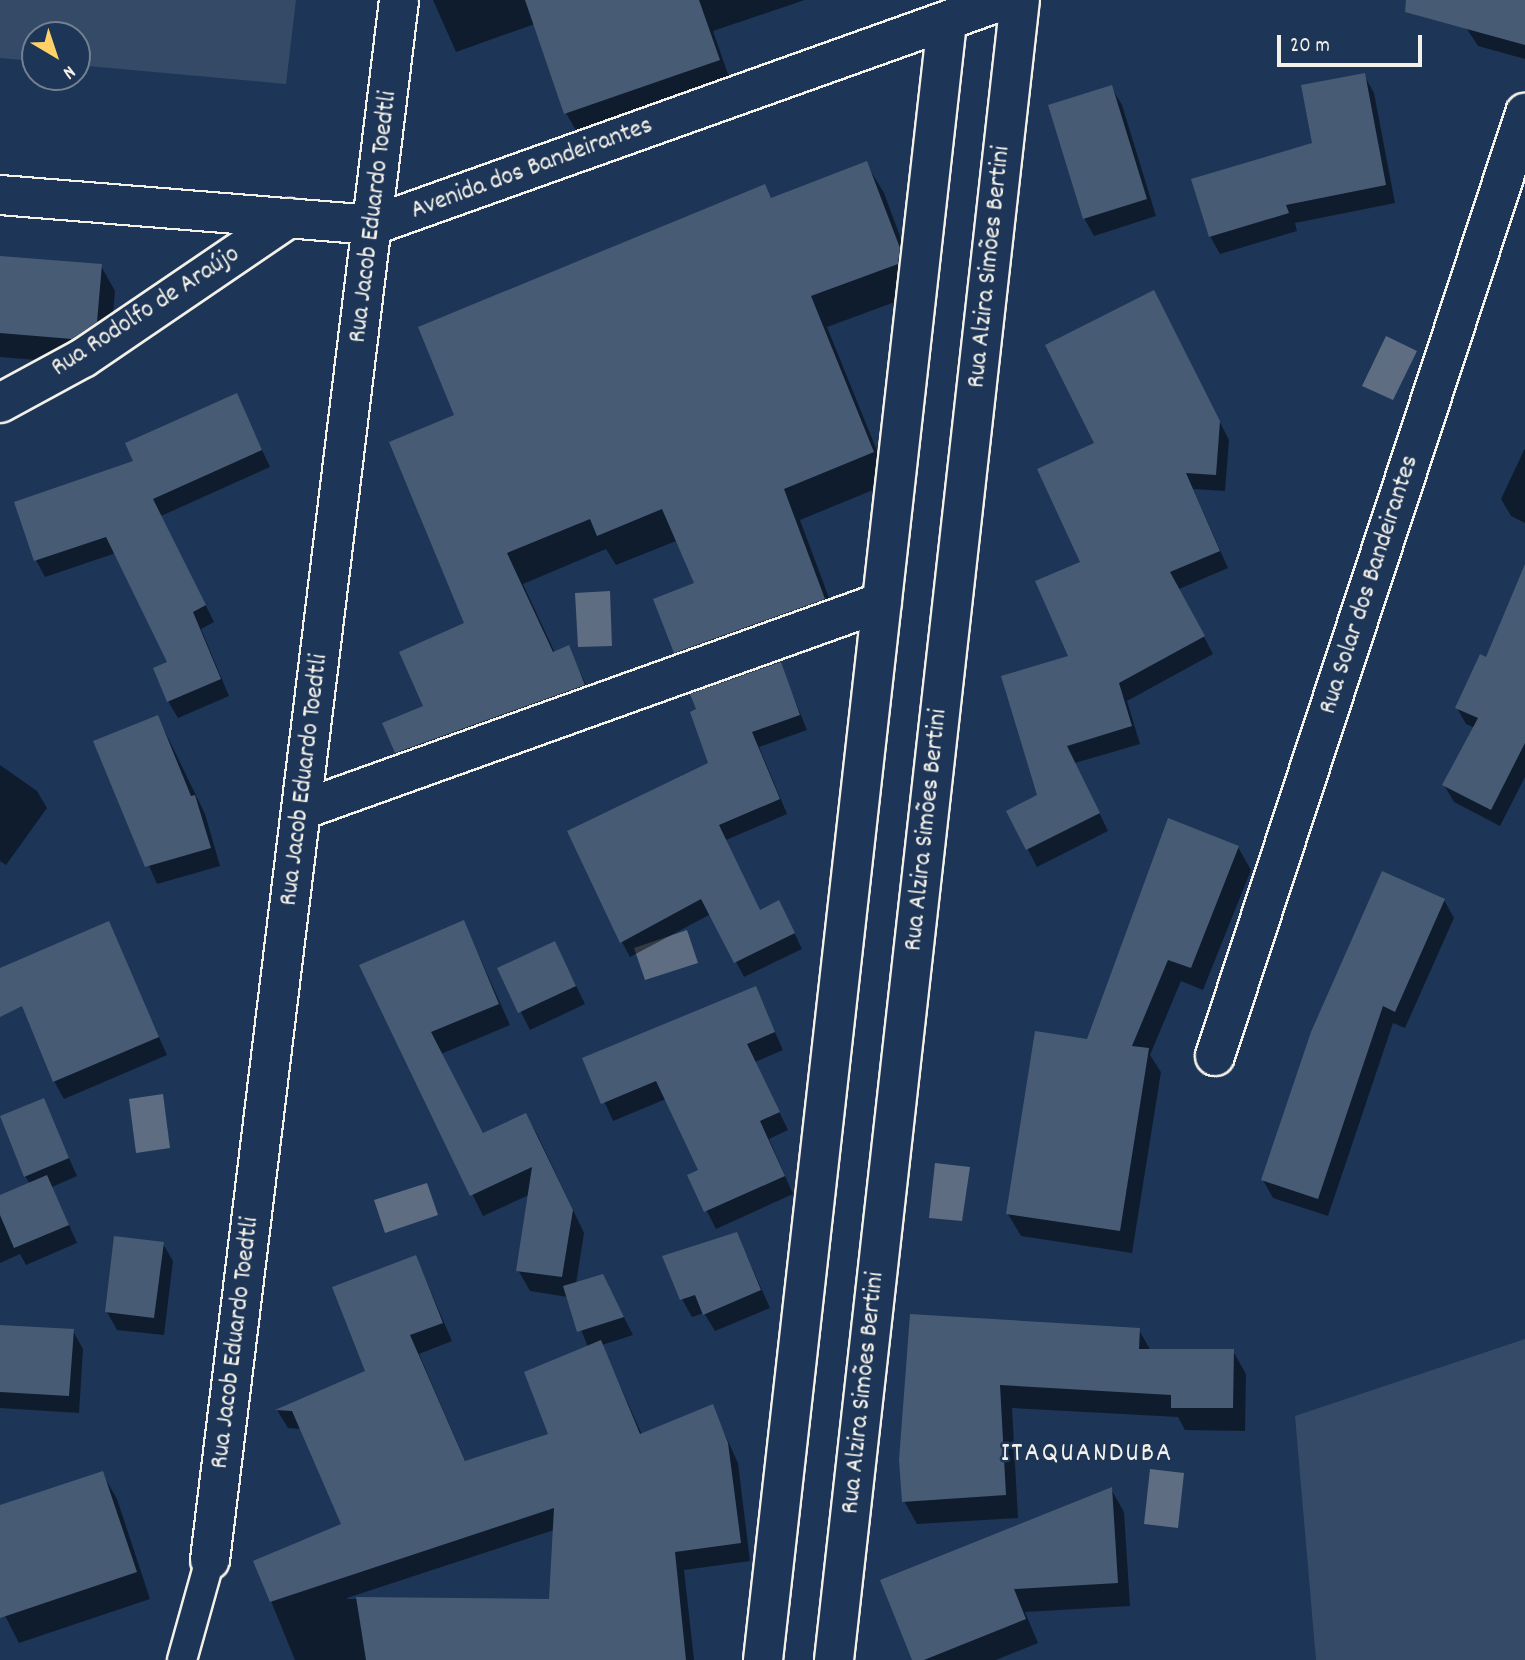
<!DOCTYPE html>
<html>
<head>
<meta charset="utf-8">
<style>
	body { margin:0 }
	#map { position:relative; width:1525px; height:1660px; overflow:hidden; background:#1d3557; font-family:Dekko,sans-serif }
	div>[style] { position:absolute }
	.green>* { inset:0; background:#354a67 }
	.water>* { inset:0; background:#5e6d82 }
	.shadow>* { inset:0; background:#0007 }
	.building>* { inset:0; background:#485b74 }
	.roads { filter:drop-shadow(2px 0 #f4f1e8) drop-shadow(-2px 0 #f4f1e8) drop-shadow(0 2px #f4f1e8) drop-shadow(0 -2px #f4f1e8) }
	.service>* { height:28px; margin:-14px; padding:0 14px; transform-origin:14px; border-radius:14px; background:#1d3557 }
	.minor>* { height:38px; margin:-19px; padding:0 19px; transform-origin:19px; border-radius:19px; background:#1d3557 }
	span { translate:-50% -50%; white-space:nowrap; text-align:center; line-height:1.15; -webkit-text-stroke:5px #1d3557; paint-order:stroke }
	.street-label { font-size:26px; color:#f4f1e8 }
	.neighbourhood-label { font-size:28px; color:#f4f1e8; letter-spacing:2px }
	.north { position:absolute; left:21px; top:21px; width:70px; height:70px; box-sizing:border-box; background:#1d3557; border:2px solid #738091; border-radius:50%; rotate:141deg; font-size:19px; font-weight:700; line-height:28px; text-align:center; color:#f4f1e8 }
	.north::after { content:''; display:block; margin:auto; width:24px; height:32px; background:#ffd166; clip-path:polygon(50% 0,100% 100%,50% 72%,0 100%) }
	.scale { position:absolute; left:1277px; top:35px; width:145px; height:32px; box-sizing:border-box; border:4px solid #f4f1e8; border-top:0; padding-left:9px; font-size:21px; line-height:24px; white-space:nowrap; color:#f4f1e8; -webkit-text-stroke:5px #1d3557; paint-order:stroke }
</style>
</head>
<body>
<div id="map">
	<div class="green">
		<div style="clip-path:polygon(0 0,296px 0,286px 84px,77px 65px,77px 35px,35px 35px,35px 61px,0 58px)"></div>
		<div style="clip-path:polygon(1525px 1339px,1525px 1660px,1316px 1660px,1295px 1416px)"></div>
	</div>
	<div class="water">
		<div style="clip-path:polygon(1386px 336px,1417px 351px,1393px 400px,1362px 386px)"></div>
		<div style="clip-path:polygon(610px 591px,612px 646px,578px 647px,575px 593px)"></div>
		<div style="clip-path:polygon(687px 930px,698px 963px,645px 980px,634px 948px)"></div>
		<div style="clip-path:polygon(163px 1094px,170px 1148px,136px 1153px,129px 1099px)"></div>
		<div style="clip-path:polygon(935px 1163px,970px 1167px,962px 1221px,929px 1218px)"></div>
		<div style="clip-path:polygon(427px 1183px,438px 1215px,385px 1233px,374px 1200px)"></div>
		<div style="clip-path:polygon(1150px 1469px,1184px 1473px,1178px 1528px,1144px 1524px)"></div>
	</div>
	<div class="shadow">
		<div style="clip-path:polygon(433px 0,805px 0,713px 31px,730px 80px,578px 134px,566px 113px,535px 24px,456px 52px)"></div>
		<div style="clip-path:polygon(1476px 0,1525px 0,1525px 59px,1478px 46px,1467px 29px)"></div>
		<div style="clip-path:polygon(1364px 75px,1374px 93px,1395px 203px,1295px 223px,1297px 231px,1220px 254px,1210px 236px,1314px 144px)"></div>
		<div style="clip-path:polygon(1111px 87px,1122px 105px,1156px 216px,1094px 236px,1084px 218px)"></div>
		<div style="clip-path:polygon(866px 163px,884px 193px,916px 279px,914px 295px,827px 327px,890px 483px,800px 520px,841px 630px,694px 683px,656px 600px,697px 584px,676px 541px,616px 565px,606px 549px,523px 584px,555px 653px,568px 647px,601px 716px,414px 783px,385px 724px,425px 707px,466px 624px,457px 416px,764px 186px,772px 199px)"></div>
		<div style="clip-path:polygon(0 258px,101px 266px,115px 291px,110px 348px,87px 364px,0 357px)"></div>
		<div style="clip-path:polygon(1163px 310px,1229px 440px,1225px 491px,1193px 489px,1228px 568px,1179px 589px,1213px 654px,1127px 701px,1140px 744px,1075px 763px,1108px 831px,1037px 867px,1008px 811px,1039px 796px,1070px 657px,1097px 443px)"></div>
		<div style="clip-path:polygon(236px 395px,270px 467px,161px 516px,214px 622px,201px 629px,229px 696px,178px 718px,168px 701px,170px 663px,116px 553px,45px 577px,36px 560px,135px 462px)"></div>
		<div style="clip-path:polygon(1525px 448px,1525px 523px,1511px 516px,1501px 499px)"></div>
		<div style="clip-path:polygon(1525px 565px,1525px 777px,1500px 826px,1454px 802px,1444px 785px,1475px 728px,1466px 724px,1457px 708px,1486px 659px)"></div>
		<div style="clip-path:polygon(780px 664px,807px 730px,759px 747px,787px 814px,726px 840px,760px 912px,787px 918px,802px 949px,744px 977px,711px 914px,630px 957px,622px 942px,710px 763px)"></div>
		<div style="clip-path:polygon(158px 717px,205px 814px,220px 866px,157px 884px,95px 742px)"></div>
		<div style="clip-path:polygon(0 765px,37px 791px,47px 808px,6px 865px,0 861px)"></div>
		<div style="clip-path:polygon(1238px 847px,1251px 870px,1203px 990px,1181px 981px,1150px 1055px,1161px 1072px,1132px 1253px,1021px 1236px,1008px 1214px,1088px 1041px)"></div>
		<div style="clip-path:polygon(1444px 900px,1454px 918px,1405px 1028px,1393px 1023px,1328px 1216px,1273px 1198px,1263px 1180px)"></div>
		<div style="clip-path:polygon(evenodd,464px 922px,510px 1025px,441px 1054px,484px 1135px,526px 1115px,538px 1136px,584px 1233px,576px 1284px,603px 1276px,633px 1335px,602px 1345px,642px 1435px,712px 1406px,738px 1463px,750px 1561px,684px 1570px,694px 1660px,295px 1660px,255px 1562px,343px 1525px,302px 1429px,288px 1428px,277px 1410px,367px 1372px,416px 1257px,452px 1341px,419px 1354px,466px 1463px,550px 1435px,588px 1347px,568px 1297px,530px 1291px,518px 1270px,529px 1195px,483px 1216px,361px 966px,464px 922px,554px 1530px,551px 1600px,347px 1599px,347px 1598px,554px 1530px)"></div>
		<div style="clip-path:polygon(108px 923px,167px 1055px,64px 1099px,54px 1081px)"></div>
		<div style="clip-path:polygon(564px 961px,585px 1004px,530px 1030px,499px 969px)"></div>
		<div style="clip-path:polygon(755px 988px,783px 1050px,755px 1062px,788px 1130px,769px 1139px,793px 1194px,716px 1229px,689px 1176px,701px 1171px,666px 1099px,613px 1121px,585px 1058px)"></div>
		<div style="clip-path:polygon(43px 1100px,77px 1176px,52px 1187px,77px 1243px,26px 1265px,20px 1254px,0 1263px,0 1197px,30px 1184px,25px 1176px)"></div>
		<div style="clip-path:polygon(737px 1234px,770px 1308px,715px 1331px,704px 1313px,692px 1317px,682px 1299px)"></div>
		<div style="clip-path:polygon(163px 1244px,173px 1261px,164px 1335px,117px 1330px,107px 1312px)"></div>
		<div style="clip-path:polygon(911px 1316px,1139px 1330px,1151px 1351px,1233px 1351px,1246px 1374px,1245px 1431px,1185px 1430px,1178px 1417px,1012px 1408px,1018px 1518px,917px 1524px,904px 1501px)"></div>
		<div style="clip-path:polygon(0 1326px,73px 1331px,83px 1349px,79px 1413px,0 1408px)"></div>
		<div style="clip-path:polygon(102px 1473px,117px 1499px,150px 1599px,19px 1643px,0 1606px,0 1507px)"></div>
		<div style="clip-path:polygon(1111px 1489px,1124px 1512px,1130px 1606px,1025px 1612px,1038px 1643px,996px 1660px,914px 1660px)"></div>
	</div>
	<div class="building">
		<div style="clip-path:polygon(525px 0,699px 0,720px 60px,564px 114px)"></div>
		<div style="clip-path:polygon(1406px 0,1525px 0,1525px 45px,1405px 12px)"></div>
		<div style="clip-path:polygon(1365px 73px,1386px 185px,1286px 205px,1289px 213px,1209px 237px,1191px 179px,1312px 143px,1301px 85px)"></div>
		<div style="clip-path:polygon(1112px 85px,1147px 199px,1083px 219px,1048px 105px)"></div>
		<div style="clip-path:polygon(867px 161px,900px 248px,898px 264px,811px 296px,874px 452px,784px 489px,825px 599px,674px 653px,653px 599px,694px 583px,662px 509px,597px 536px,590px 519px,507px 553px,553px 652px,569px 645px,585px 685px,395px 753px,382px 723px,423px 706px,399px 652px,464px 623px,389px 442px,454px 415px,418px 327px,765px 184px,771px 198px)"></div>
		<div style="clip-path:polygon(0 256px,102px 264px,97px 322px,72px 339px,0 333px)"></div>
		<div style="clip-path:polygon(1154px 290px,1220px 421px,1216px 475px,1186px 473px,1220px 551px,1170px 572px,1205px 636px,1119px 683px,1132px 726px,1067px 746px,1100px 813px,1026px 850px,1006px 811px,1037px 795px,1001px 676px,1068px 656px,1035px 581px,1080px 562px,1037px 469px,1094px 443px,1045px 345px)"></div>
		<div style="clip-path:polygon(237px 393px,262px 450px,153px 499px,206px 605px,193px 612px,221px 679px,167px 702px,153px 668px,167px 662px,106px 537px,34px 561px,14px 502px,133px 461px,125px 443px)"></div>
		<div style="clip-path:polygon(1525px 564px,1525px 743px,1491px 810px,1442px 785px,1478px 718px,1455px 708px,1480px 654px,1486px 657px)"></div>
		<div style="clip-path:polygon(781px 662px,800px 715px,752px 732px,780px 799px,719px 825px,760px 910px,779px 900px,795px 933px,734px 963px,701px 899px,620px 943px,567px 831px,708px 763px,690px 712px,696px 709px,690px 694px)"></div>
		<div style="clip-path:polygon(158px 715px,191px 796px,195px 795px,211px 848px,145px 867px,93px 741px)"></div>
		<div style="clip-path:polygon(1168px 818px,1239px 846px,1191px 968px,1168px 960px,1132px 1046px,1149px 1048px,1120px 1231px,1006px 1214px,1035px 1031px,1087px 1039px)"></div>
		<div style="clip-path:polygon(1382px 871px,1445px 899px,1395px 1012px,1383px 1006px,1318px 1199px,1261px 1180px,1311px 1032px)"></div>
		<div style="clip-path:polygon(464px 920px,499px 1004px,431px 1032px,483px 1133px,526px 1113px,573px 1210px,562px 1277px,516px 1271px,532px 1167px,470px 1196px,359px 965px)"></div>
		<div style="clip-path:polygon(109px 921px,159px 1037px,53px 1082px,22px 1006px,0 1017px,0 968px)"></div>
		<div style="clip-path:polygon(555px 941px,576px 986px,518px 1013px,497px 968px)"></div>
		<div style="clip-path:polygon(756px 986px,775px 1032px,747px 1044px,780px 1112px,760px 1121px,785px 1176px,704px 1212px,687px 1175px,698px 1170px,656px 1081px,601px 1104px,582px 1058px)"></div>
		<div style="clip-path:polygon(44px 1098px,69px 1158px,24px 1177px,0 1116px)"></div>
		<div style="clip-path:polygon(47px 1175px,69px 1225px,14px 1248px,0 1215px,0 1195px)"></div>
		<div style="clip-path:polygon(737px 1232px,761px 1290px,703px 1315px,695px 1295px,680px 1300px,662px 1256px)"></div>
		<div style="clip-path:polygon(114px 1236px,164px 1242px,154px 1318px,105px 1312px)"></div>
		<div style="clip-path:polygon(416px 1255px,443px 1323px,410px 1335px,465px 1461px,548px 1434px,524px 1372px,601px 1340px,640px 1434px,713px 1404px,728px 1443px,741px 1543px,675px 1552px,686px 1660px,366px 1660px,356px 1597px,549px 1599px,554px 1508px,270px 1602px,253px 1561px,341px 1524px,292px 1411px,275px 1410px,365px 1371px,332px 1287px)"></div>
		<div style="clip-path:polygon(603px 1274px,624px 1317px,577px 1332px,563px 1286px)"></div>
		<div style="clip-path:polygon(910px 1314px,1140px 1328px,1139px 1349px,1234px 1349px,1233px 1408px,1171px 1408px,1171px 1395px,1000px 1385px,1006px 1495px,902px 1502px,899px 1460px)"></div>
		<div style="clip-path:polygon(0 1325px,74px 1329px,69px 1396px,0 1392px)"></div>
		<div style="clip-path:polygon(103px 1471px,137px 1572px,0 1618px,0 1505px)"></div>
		<div style="clip-path:polygon(1112px 1487px,1118px 1583px,1014px 1589px,1026px 1619px,924px 1660px,912px 1660px,880px 1580px)"></div>
	</div>
	<div class="roads">
		<div class="service">
			<div style="left:182px;top:1660px;width:104px;rotate:-74.4deg"></div>
		</div>
		<div class="minor">
			<div style="left:0;top:195px;width:375px;rotate:4.6deg"></div>
			<div style="left:374px;top:225px;width:669px;rotate:-19.65deg"></div>
			<div style="left:0;top:403px;width:94px;rotate:-28.5deg"></div>
			<div style="left:83px;top:358px;width:249px;rotate:-34.2deg"></div>
			<div style="left:302px;top:810px;width:616px;rotate:-19.73deg"></div>
			<div style="left:1215px;top:1056px;width:993px;rotate:-71.8deg"></div>
			<div style="left:210px;top:1560px;width:1571px;rotate:-83.09deg"></div>
			<div style="left:763px;top:1660px;width:1649px;rotate:-83.59deg"></div>
			<div style="left:834px;top:1660px;width:1670px;rotate:-83.61deg"></div>
		</div>
	</div>
	<div class="street-label">
		<span style="left:532px;top:169px;rotate:-20deg">Avenida dos Bandeirantes</span>
		<span style="left:374px;top:217px;rotate:-83deg">Rua Jacob Eduardo Toedtli</span>
		<span style="left:990px;top:267px;rotate:-84deg">Rua Alzira Simões Bertini</span>
		<span style="left:146px;top:312px;rotate:-33deg">Rua Rodolfo de Araújo</span>
		<span style="left:1370px;top:585px;rotate:-72deg">Rua Solar dos Bandeirantes</span>
		<span style="left:305px;top:780px;rotate:-83deg">Rua Jacob Eduardo Toedtli</span>
		<span style="left:927px;top:830px;rotate:-84deg">Rua Alzira Simões Bertini</span>
		<span style="left:236px;top:1343px;rotate:-83deg">Rua Jacob Eduardo Toedtli</span>
		<span style="left:864px;top:1393px;rotate:-84deg">Rua Alzira Simões Bertini</span>
	</div>
	<div class="neighbourhood-label">
		<span style="left:1087px;top:1455px">ITAQUANDUBA</span>
	</div>
	<div class="north">N</div>
	<div class="scale">20 m</div>
</div>
</body>
</html>
